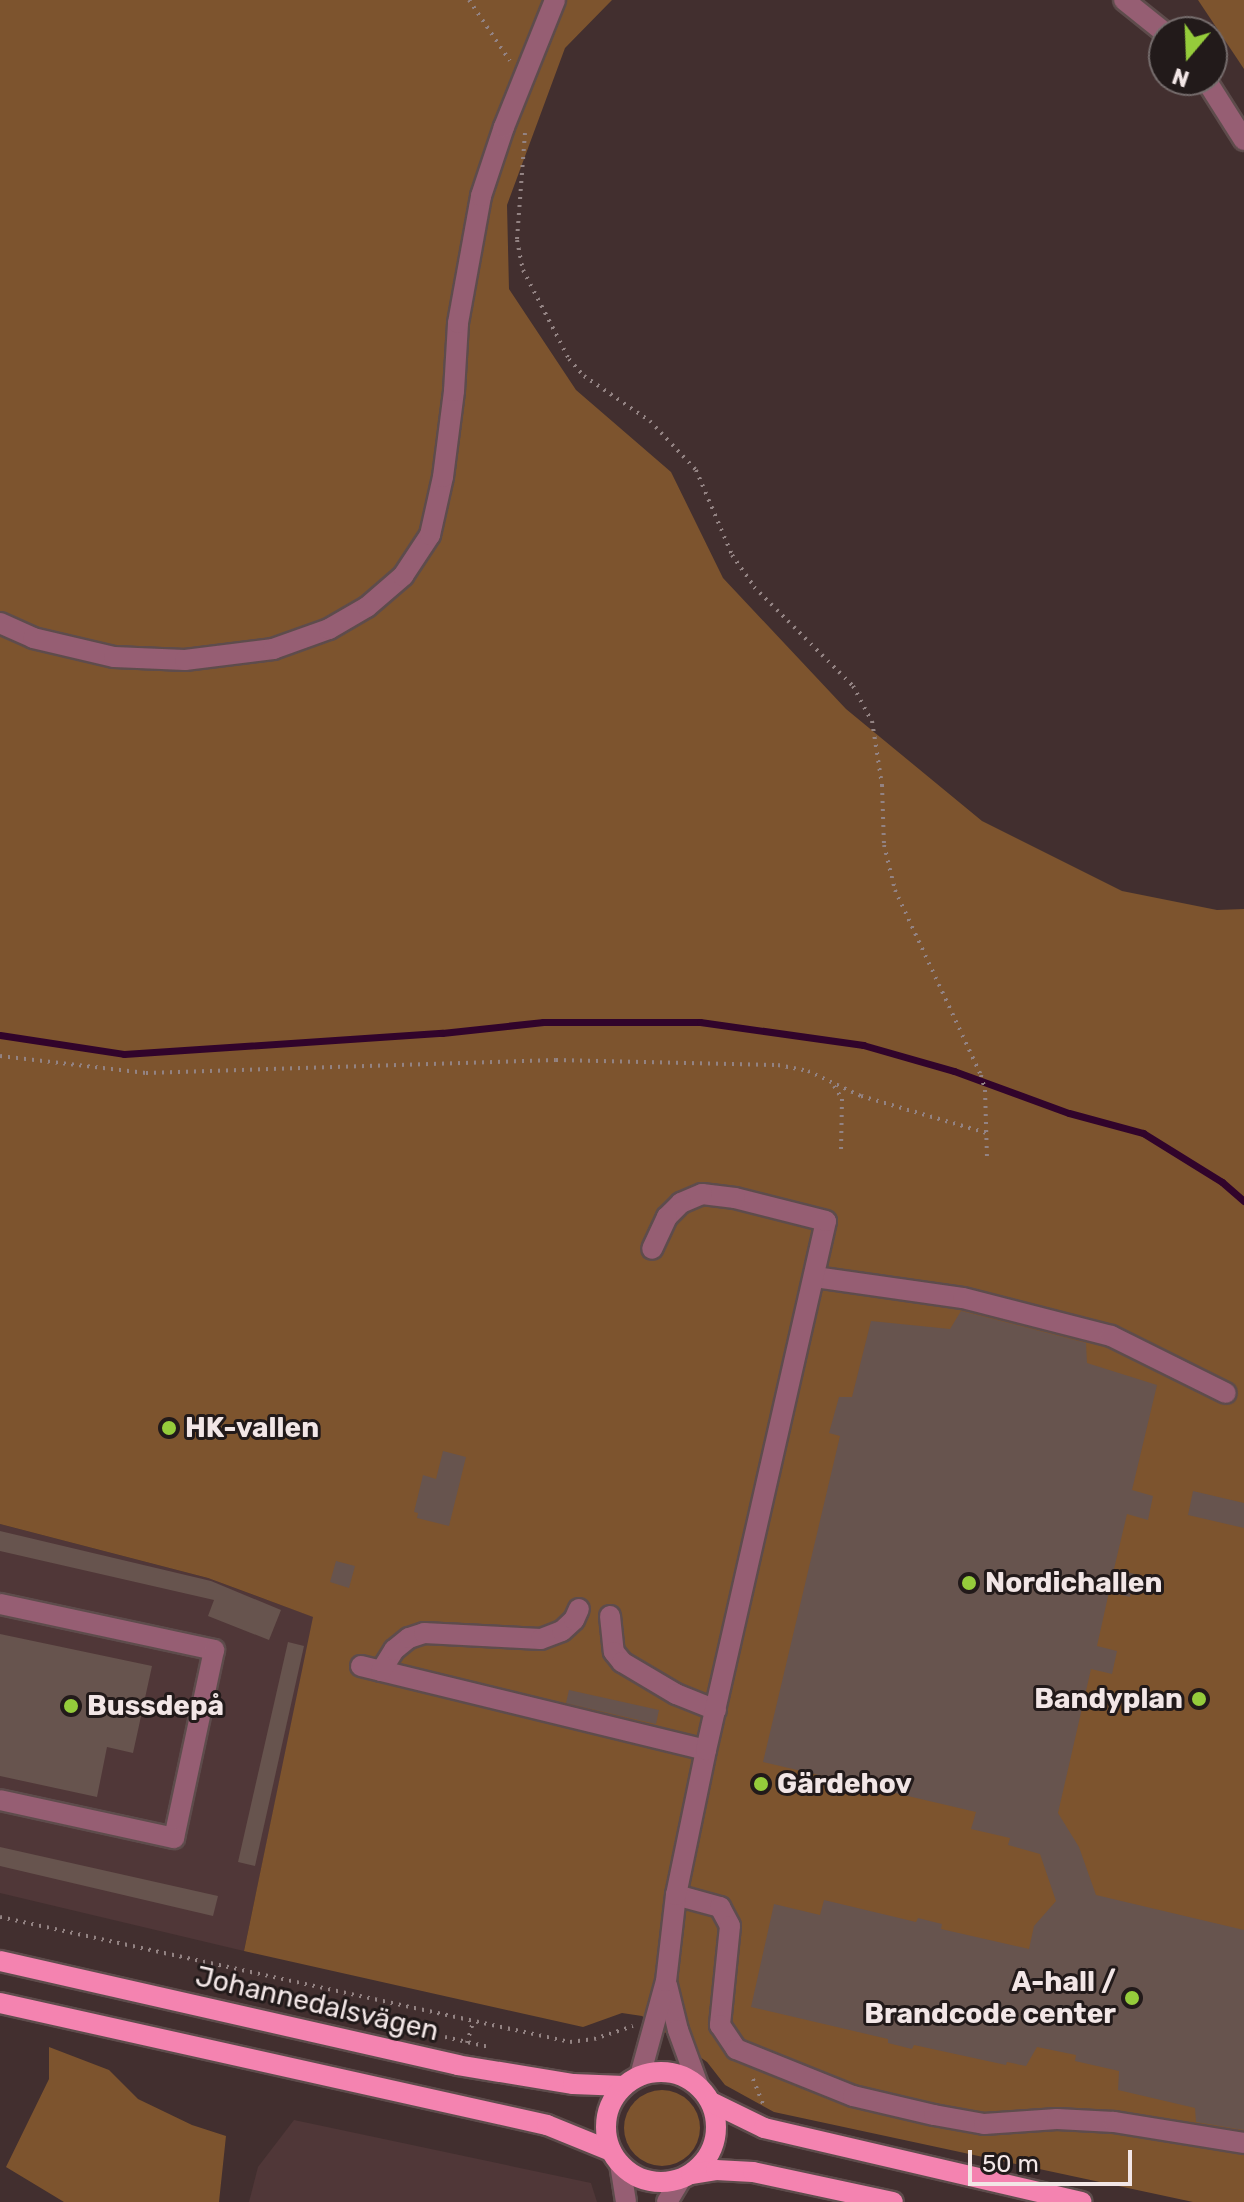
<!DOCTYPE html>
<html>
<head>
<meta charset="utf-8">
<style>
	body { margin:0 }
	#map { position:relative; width:1244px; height:2202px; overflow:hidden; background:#422f2f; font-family:Rubik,sans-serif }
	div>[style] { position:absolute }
	.built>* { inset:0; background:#503738 }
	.green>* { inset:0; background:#7d542e }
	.round { border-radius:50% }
	.stream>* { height:7px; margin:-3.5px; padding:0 3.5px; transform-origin:3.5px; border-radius:3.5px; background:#31042b }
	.building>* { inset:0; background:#67544e }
	.path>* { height:4px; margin-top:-2px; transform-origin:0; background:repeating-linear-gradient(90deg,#938383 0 2px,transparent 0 8px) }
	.roads { filter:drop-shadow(2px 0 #5e4c4c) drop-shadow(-2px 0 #5e4c4c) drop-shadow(0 2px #5e4c4c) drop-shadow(0 -2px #5e4c4c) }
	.minor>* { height:20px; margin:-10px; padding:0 10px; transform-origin:10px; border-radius:10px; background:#965e73 }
	.major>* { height:20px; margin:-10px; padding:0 10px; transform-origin:10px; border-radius:10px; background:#f483b0 }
	.major>.ring { margin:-10px; padding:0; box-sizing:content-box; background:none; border:20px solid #f483b0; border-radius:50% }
	.dots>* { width:22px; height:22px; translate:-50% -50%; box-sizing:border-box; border:4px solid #221a1a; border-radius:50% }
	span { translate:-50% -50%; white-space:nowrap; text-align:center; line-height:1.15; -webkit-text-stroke:6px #221a1a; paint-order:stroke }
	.poi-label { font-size:28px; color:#f2e6e6; font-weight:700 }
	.left { translate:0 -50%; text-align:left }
	.right { translate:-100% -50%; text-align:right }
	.street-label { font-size:28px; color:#f2e6e6 }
	.north { position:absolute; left:1148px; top:16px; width:80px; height:80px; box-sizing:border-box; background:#221a1a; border:2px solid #756c6c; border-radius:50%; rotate:199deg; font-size:22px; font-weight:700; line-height:32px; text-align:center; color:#f2e6e6 }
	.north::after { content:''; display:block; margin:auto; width:28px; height:36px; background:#95cc3b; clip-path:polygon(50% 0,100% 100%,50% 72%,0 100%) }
	.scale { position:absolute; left:968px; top:2150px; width:164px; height:36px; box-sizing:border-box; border:4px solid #f2e6e6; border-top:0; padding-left:10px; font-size:24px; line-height:28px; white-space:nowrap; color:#f2e6e6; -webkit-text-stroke:6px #221a1a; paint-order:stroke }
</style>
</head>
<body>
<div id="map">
	<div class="built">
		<div style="clip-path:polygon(0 1524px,208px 1578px,314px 1617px,244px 1951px,0 1893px)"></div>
		<div style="clip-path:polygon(294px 2120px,591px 2183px,597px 2202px,249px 2202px,258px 2167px)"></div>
	</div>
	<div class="green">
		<div style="clip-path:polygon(0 0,612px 0,565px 48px,507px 205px,509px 289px,576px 390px,671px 472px,723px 578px,846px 709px,982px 821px,1122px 891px,1217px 910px,1244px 909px,1244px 2202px,1193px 2202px,774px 2112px,725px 2085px,707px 2062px,642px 2016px,622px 2013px,583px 2027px,244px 1951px,313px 1617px,208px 1578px,0 1524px)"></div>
		<div style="clip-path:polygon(1198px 0,1244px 0,1244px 69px)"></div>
		<div style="clip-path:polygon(49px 2047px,109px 2070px,138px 2099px,192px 2125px,226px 2136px,219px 2202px,64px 2202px,6px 2167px,49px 2079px)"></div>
		<div class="round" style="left:624px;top:2090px;width:76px;height:76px"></div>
	</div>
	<div class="stream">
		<div style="left:0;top:1035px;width:125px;rotate:8.7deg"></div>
		<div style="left:124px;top:1054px;width:319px;rotate:-3.8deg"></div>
		<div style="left:442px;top:1033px;width:102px;rotate:-6.2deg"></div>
		<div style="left:543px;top:1022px;width:157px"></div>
		<div style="left:700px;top:1022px;width:165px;rotate:8deg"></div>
		<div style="left:863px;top:1045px;width:95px;rotate:15.9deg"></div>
		<div style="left:954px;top:1071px;width:122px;rotate:20.1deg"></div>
		<div style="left:1069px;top:1113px;width:77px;rotate:15.1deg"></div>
		<div style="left:1143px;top:1133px;width:93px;rotate:31.8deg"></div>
		<div style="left:1222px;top:1182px;width:29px;rotate:41deg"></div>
	</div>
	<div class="building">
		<div style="clip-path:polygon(961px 1311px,1086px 1343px,1087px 1363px,1157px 1385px,1132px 1490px,1153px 1496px,1148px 1520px,1127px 1514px,1114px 1569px,1135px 1574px,1130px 1597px,1109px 1592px,1097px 1646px,1117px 1651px,1112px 1674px,1091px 1669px,1058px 1813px,1079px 1847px,1096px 1895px,1244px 1930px,1244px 2130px,1196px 2122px,1195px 2108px,1118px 2090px,1119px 2071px,1075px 2061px,1076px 2055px,1037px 2047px,1026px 2066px,1007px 2062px,1006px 2065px,914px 2045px,912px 2049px,888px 2043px,888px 2039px,751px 2007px,774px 1904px,820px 1915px,824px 1900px,916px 1922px,918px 1918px,942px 1924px,941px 1929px,1029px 1949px,1034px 1926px,1056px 1901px,1040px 1854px,1008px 1845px,1010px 1838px,971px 1829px,976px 1812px,763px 1762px,840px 1436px,829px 1433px,839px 1397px,852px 1397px,871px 1321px,950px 1329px)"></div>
		<div style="clip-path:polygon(443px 1451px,466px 1457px,449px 1526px,417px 1518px,418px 1513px,414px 1512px,423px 1475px,436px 1479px)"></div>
		<div style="clip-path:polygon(1193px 1491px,1244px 1503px,1244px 1528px,1188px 1515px)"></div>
		<div style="clip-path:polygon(0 1531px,211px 1581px,281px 1610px,269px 1640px,208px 1616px,214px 1600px,0 1551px)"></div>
		<div style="clip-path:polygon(336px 1561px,355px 1566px,349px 1588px,330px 1582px)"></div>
		<div style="clip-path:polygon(0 1634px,152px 1666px,133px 1753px,107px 1747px,97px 1797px,0 1776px)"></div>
		<div style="clip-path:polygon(288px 1642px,304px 1646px,255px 1866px,238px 1862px)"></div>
		<div style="clip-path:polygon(569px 1690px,659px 1710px,656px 1724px,566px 1703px)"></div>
		<div style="clip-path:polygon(0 1847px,218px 1896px,213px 1916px,0 1866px)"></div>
	</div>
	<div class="path">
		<div style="left:469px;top:0;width:73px;rotate:56.1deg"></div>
		<div style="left:525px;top:133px;width:107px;rotate:94.3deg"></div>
		<div style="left:517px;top:240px;width:31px;rotate:79deg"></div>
		<div style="left:523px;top:270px;width:100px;rotate:62.7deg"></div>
		<div style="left:569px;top:359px;width:23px;rotate:49deg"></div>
		<div style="left:584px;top:376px;width:80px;rotate:34.3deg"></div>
		<div style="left:650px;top:421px;width:67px;rotate:46.8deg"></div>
		<div style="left:696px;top:470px;width:92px;rotate:67deg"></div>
		<div style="left:732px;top:555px;width:39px;rotate:55deg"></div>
		<div style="left:754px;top:587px;width:140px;rotate:45deg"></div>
		<div style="left:853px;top:686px;width:40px;rotate:62deg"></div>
		<div style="left:872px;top:721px;width:65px;rotate:81.1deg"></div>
		<div style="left:882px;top:785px;width:60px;rotate:88.1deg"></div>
		<div style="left:884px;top:845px;width:46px;rotate:76.3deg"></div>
		<div style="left:895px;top:890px;width:204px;rotate:65.1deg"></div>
		<div style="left:981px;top:1075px;width:16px;rotate:75deg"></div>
		<div style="left:985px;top:1090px;width:67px;rotate:88.3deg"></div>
		<div style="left:0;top:1056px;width:147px;rotate:6.6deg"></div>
		<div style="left:146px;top:1073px;width:410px;rotate:-1.8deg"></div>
		<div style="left:556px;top:1060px;width:222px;rotate:1.3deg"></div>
		<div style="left:778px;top:1065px;width:31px;rotate:11deg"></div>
		<div style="left:808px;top:1071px;width:59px;rotate:25.3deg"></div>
		<div style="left:861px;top:1096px;width:131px;rotate:16.4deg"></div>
		<div style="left:834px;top:1086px;width:15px;rotate:58deg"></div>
		<div style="left:842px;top:1099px;width:50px;rotate:91.1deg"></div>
		<div style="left:0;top:1917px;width:584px;rotate:12.37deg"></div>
		<div style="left:570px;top:2042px;width:24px;rotate:-7deg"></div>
		<div style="left:594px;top:2039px;width:41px;rotate:-18.4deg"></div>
		<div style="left:445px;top:2037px;width:45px;rotate:12.8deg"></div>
		<div style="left:467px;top:2043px;width:22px;rotate:-74deg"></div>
		<div style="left:753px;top:2079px;width:27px;rotate:68deg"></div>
	</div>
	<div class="roads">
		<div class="minor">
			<div style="left:1124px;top:0;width:51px;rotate:38.7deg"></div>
			<div style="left:1206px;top:80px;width:71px;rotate:57.7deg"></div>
			<div style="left:0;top:623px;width:36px;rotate:24deg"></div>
			<div style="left:33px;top:638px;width:83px;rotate:13.2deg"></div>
			<div style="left:114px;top:657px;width:71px;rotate:2.4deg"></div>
			<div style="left:185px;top:660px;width:89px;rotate:-7.1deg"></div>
			<div style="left:273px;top:649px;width:59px;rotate:-19.7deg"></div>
			<div style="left:329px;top:629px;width:44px;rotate:-30.1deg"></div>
			<div style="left:367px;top:607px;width:48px;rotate:-40.7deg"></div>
			<div style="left:403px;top:576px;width:49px;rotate:-56.6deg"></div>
			<div style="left:430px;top:535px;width:59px;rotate:-77.4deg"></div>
			<div style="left:443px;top:477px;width:87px;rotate:-82.7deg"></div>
			<div style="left:454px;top:391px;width:68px;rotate:-86.6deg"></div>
			<div style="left:458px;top:323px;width:129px;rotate:-79.7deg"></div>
			<div style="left:481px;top:196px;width:73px;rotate:-71.6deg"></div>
			<div style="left:504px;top:127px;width:137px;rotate:-68.1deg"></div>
			<div style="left:815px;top:1277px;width:149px;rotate:8.1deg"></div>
			<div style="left:963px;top:1298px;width:153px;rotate:14.4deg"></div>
			<div style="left:1111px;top:1336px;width:128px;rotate:26.4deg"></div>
			<div style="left:0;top:1604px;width:219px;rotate:12.1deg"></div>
			<div style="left:214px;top:1650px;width:192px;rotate:102deg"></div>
			<div style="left:174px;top:1838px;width:178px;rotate:-167.7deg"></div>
			<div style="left:610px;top:1616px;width:36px;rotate:84deg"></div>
			<div style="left:614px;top:1652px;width:13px;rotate:51deg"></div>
			<div style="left:622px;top:1662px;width:63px;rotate:30.7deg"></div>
			<div style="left:676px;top:1694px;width:43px;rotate:21.8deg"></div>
			<div style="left:361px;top:1666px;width:355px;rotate:13.7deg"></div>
			<div style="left:381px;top:1671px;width:25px;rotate:-58deg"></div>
			<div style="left:394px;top:1650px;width:19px;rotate:-39deg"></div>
			<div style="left:409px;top:1638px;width:16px;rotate:-18deg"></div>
			<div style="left:424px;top:1633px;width:117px;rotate:2.9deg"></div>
			<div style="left:541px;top:1639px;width:22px;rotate:-21deg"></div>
			<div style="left:562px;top:1631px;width:16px;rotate:-43deg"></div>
			<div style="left:574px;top:1620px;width:12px;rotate:-66deg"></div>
			<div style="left:676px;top:1895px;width:46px;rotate:15.3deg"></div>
			<div style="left:720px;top:1907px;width:21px;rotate:62deg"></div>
			<div style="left:730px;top:1926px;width:100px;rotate:95.8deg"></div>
			<div style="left:720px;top:2025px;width:29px;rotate:56deg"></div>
			<div style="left:736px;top:2049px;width:126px;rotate:21.9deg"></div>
			<div style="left:853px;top:2096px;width:83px;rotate:13.2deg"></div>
			<div style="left:934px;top:2115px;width:51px;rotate:10.2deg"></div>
			<div style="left:984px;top:2124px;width:73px;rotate:-3.9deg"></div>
			<div style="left:1057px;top:2119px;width:57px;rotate:3deg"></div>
			<div style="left:1114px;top:2122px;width:132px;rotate:9.2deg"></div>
			<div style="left:667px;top:1985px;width:46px;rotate:76.3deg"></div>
			<div style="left:678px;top:2030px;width:59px;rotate:70deg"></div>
			<div style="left:640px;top:2076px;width:98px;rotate:-74.7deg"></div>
			<div style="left:666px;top:1981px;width:87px;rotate:-83.4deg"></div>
			<div style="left:676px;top:1895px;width:148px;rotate:-78.3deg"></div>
			<div style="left:706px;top:1750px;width:542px;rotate:-77.22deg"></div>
			<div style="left:826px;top:1221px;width:94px;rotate:-165.8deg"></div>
			<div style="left:735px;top:1198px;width:33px;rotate:-173deg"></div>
			<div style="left:702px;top:1194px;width:23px;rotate:157deg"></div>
			<div style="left:681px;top:1203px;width:20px;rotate:135deg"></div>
			<div style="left:667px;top:1217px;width:35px;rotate:115deg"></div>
			<div style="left:620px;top:2164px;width:38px;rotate:81deg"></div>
			<div style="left:667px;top:2202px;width:27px;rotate:-59deg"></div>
		</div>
		<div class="major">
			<div style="left:0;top:1961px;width:469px;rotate:12.8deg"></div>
			<div style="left:457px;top:2065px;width:118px;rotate:9.3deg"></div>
			<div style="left:573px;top:2084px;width:51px;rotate:2.2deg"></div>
			<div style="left:0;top:2003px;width:560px;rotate:12.57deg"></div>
			<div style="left:547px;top:2125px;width:69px;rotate:22.1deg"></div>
			<div class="ring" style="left:606px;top:2072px;width:90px;height:90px"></div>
			<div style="left:713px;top:2103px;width:57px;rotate:26.1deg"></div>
			<div style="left:764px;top:2128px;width:326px;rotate:13.1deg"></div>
			<div style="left:691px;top:2174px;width:25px;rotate:-9deg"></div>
			<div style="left:716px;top:2170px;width:37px;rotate:3deg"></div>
			<div style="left:753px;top:2172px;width:143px;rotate:12.1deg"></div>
		</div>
	</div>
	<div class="dots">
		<div style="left:169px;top:1428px;background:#95cc3b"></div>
		<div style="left:969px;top:1583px;background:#95cc3b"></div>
		<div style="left:1199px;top:1699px;background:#95cc3b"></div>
		<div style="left:71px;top:1706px;background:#95cc3b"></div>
		<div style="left:761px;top:1784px;background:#95cc3b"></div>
		<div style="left:1132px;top:1998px;background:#95cc3b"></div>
	</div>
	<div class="poi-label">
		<span class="left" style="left:185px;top:1428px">HK-vallen</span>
		<span class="left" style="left:985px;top:1583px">Nordichallen</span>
		<span class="right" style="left:1183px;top:1699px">Bandyplan</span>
		<span class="left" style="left:87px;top:1706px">Bussdepå</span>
		<span class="left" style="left:777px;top:1784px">Gärdehov</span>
		<span class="right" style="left:1116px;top:1998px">A-hall /<br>Brandcode center</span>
	</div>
	<div class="street-label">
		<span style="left:317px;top:2004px;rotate:13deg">Johannedalsvägen</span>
	</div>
	<div class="north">N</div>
	<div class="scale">50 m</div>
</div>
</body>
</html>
